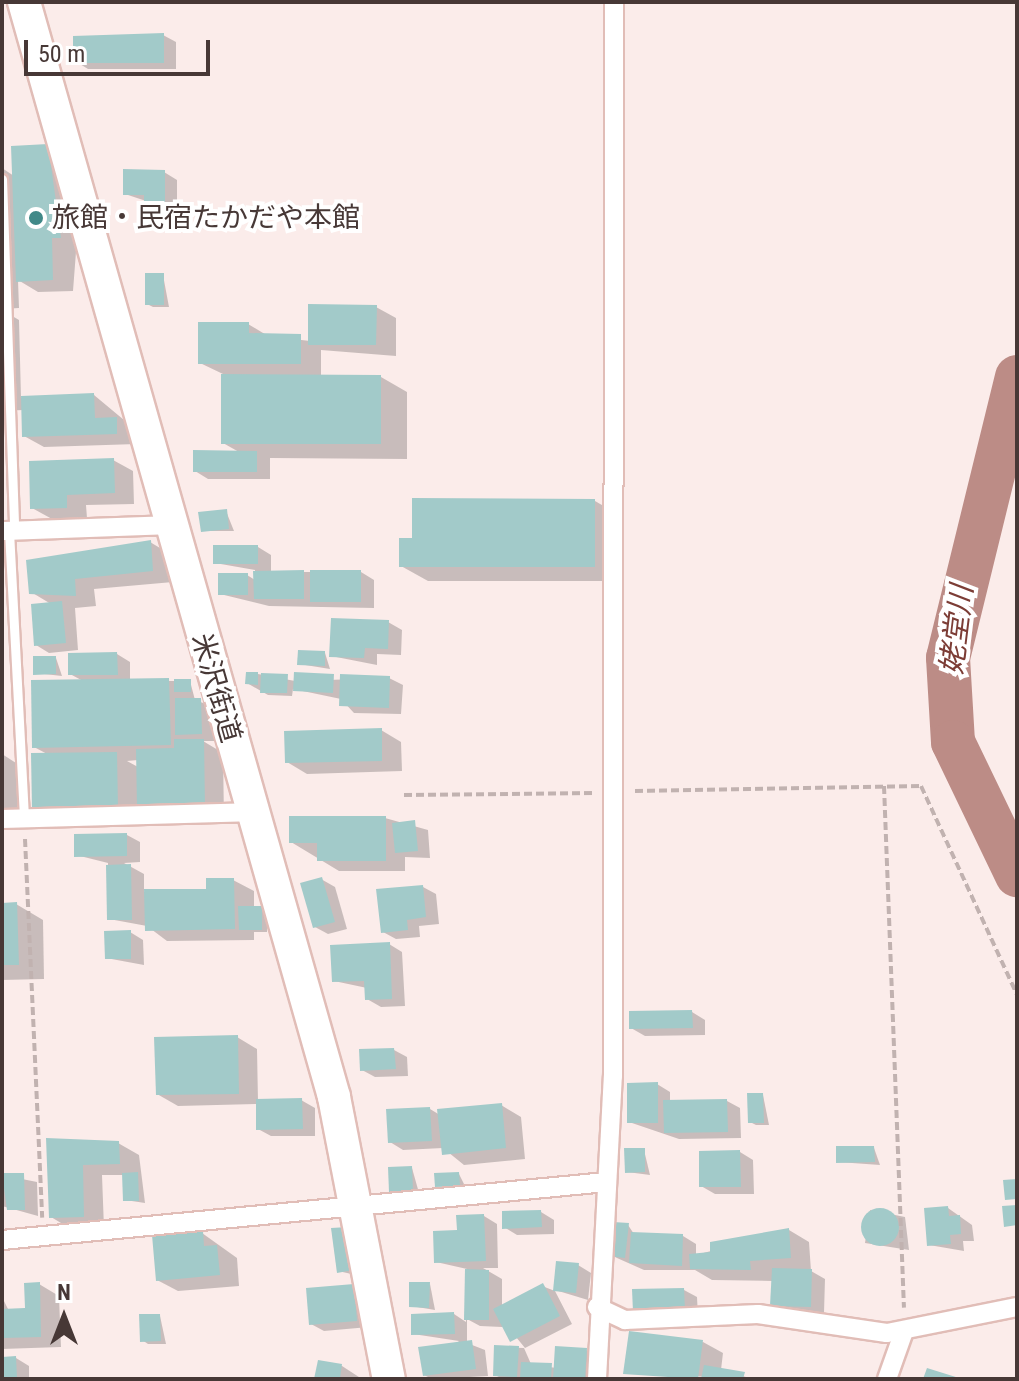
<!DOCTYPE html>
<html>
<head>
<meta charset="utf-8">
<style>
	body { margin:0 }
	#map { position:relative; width:1019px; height:1381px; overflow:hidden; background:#fbecea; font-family:"Roboto Condensed","Noto Sans JP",sans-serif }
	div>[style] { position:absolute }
	.shadow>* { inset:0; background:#0003 }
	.river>* { height:44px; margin:-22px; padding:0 22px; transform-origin:22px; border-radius:22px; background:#bc8c86 }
	.building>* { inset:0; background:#a2cac9 }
	.round { border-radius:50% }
	.path>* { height:4px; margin-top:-2px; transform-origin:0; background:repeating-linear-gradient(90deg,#c1b2b0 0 8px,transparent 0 12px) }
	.roads { filter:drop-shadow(2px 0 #e1bdb7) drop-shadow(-2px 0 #e1bdb7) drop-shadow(0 2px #e1bdb7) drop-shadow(0 -2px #e1bdb7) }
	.service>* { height:9px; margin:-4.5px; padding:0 4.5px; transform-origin:4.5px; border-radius:4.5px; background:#fff }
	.minor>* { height:18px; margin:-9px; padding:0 9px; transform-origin:9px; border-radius:9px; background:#fff }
	.trunk>* { height:32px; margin:-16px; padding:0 16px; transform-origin:16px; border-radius:16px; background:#fff }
	.dots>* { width:22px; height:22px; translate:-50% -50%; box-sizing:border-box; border:4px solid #fff; border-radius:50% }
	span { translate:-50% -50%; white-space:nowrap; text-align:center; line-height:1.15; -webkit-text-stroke:8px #fff; paint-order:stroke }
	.poi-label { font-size:28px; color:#473836 }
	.left { translate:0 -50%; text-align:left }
	.street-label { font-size:28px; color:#473836 }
	.water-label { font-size:30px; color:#7c3d36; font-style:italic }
	.frame { position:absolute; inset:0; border:4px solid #473836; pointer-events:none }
	.north { position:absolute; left:24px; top:1277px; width:80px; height:80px; -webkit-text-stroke:6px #fff; paint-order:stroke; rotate:0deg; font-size:22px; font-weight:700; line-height:32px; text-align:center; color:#473836 }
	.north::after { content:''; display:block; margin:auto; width:28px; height:36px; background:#473836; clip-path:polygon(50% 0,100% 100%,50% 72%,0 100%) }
	.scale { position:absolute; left:24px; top:40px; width:186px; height:36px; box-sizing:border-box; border:4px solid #473836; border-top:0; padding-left:10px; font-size:24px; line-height:28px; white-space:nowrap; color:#473836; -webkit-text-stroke:6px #fff; paint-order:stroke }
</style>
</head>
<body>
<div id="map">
	<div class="shadow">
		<div style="clip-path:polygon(163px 35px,176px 42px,176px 69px,88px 69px,75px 61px)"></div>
		<div style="clip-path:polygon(48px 146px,68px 158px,79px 213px,73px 291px,38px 292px,18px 280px,19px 308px,2px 309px,2px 168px,14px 176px)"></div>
		<div style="clip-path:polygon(164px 172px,177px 180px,177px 225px,146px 217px,146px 201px,125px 194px)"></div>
		<div style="clip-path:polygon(163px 275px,169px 307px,153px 307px,147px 304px)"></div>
		<div style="clip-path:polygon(376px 307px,396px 318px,396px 356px,321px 350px,321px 377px,381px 377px,407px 392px,407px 459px,270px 458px,270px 479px,208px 479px,195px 471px,239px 452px,223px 443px,223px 374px,200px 363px,248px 324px,268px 336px,310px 341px)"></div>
		<div style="clip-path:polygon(2px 310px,19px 320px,21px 398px,94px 395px,136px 430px,137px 444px,44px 447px,24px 436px,23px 410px,2px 411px)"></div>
		<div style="clip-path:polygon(113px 460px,133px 471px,134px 504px,86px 505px,87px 518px,52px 519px,32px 508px)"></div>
		<div style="clip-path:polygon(595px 501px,621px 516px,621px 581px,428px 581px,401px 566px,414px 540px)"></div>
		<div style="clip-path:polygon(226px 511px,234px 531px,202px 531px)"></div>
		<div style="clip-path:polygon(150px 542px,170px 554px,173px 582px,94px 589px,96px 606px,75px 608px,78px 650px,49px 653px,36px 645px,51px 604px,31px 592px)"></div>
		<div style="clip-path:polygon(258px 547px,271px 555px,271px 572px,361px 572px,374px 580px,374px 608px,269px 606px,220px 594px,247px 575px,255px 580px,255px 570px,215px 563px)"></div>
		<div style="clip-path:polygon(388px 622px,402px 630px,401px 655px,377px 654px,377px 665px,331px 656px)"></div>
		<div style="clip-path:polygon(325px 653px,330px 669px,299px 664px)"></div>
		<div style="clip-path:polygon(evenodd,117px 654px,130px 662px,130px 681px,190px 681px,195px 700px,214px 707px,214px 741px,203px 741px,223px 753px,224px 819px,54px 820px,34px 808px,49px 755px,34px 747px,83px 681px,70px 674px,117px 654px,138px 760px,138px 767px,127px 761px,138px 760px)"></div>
		<div style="clip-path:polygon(56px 658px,62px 676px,35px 673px)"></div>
		<div style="clip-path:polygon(258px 674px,295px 681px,389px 678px,403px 685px,401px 714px,354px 713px,341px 699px,293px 689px,292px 696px,268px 695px,247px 683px)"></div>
		<div style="clip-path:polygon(381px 730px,401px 742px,402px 771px,307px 774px,287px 762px)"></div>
		<div style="clip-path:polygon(2px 754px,16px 763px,18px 817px,2px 818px)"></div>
		<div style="clip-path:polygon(385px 818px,428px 830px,430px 858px,405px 857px,405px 871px,339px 871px,291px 842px)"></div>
		<div style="clip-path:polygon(127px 835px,140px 842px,140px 862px,124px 863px,144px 874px,144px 892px,208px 891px,233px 880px,254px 891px,254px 908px,267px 911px,267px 932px,254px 932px,254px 940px,167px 941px,147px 926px,109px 919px,108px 863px,76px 855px)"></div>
		<div style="clip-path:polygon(321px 879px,335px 887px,347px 929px,328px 934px,315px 927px)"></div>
		<div style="clip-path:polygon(423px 887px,436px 894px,439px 924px,419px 926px,420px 937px,396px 939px,383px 932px)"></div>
		<div style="clip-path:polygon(16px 904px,43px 920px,44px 979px,2px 980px,2px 905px)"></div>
		<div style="clip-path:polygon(130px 932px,143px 940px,144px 965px,106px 958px)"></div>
		<div style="clip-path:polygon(389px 944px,402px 952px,405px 1006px,381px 1007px,367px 999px,367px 988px,334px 981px)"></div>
		<div style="clip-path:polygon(692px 1012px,705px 1020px,705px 1035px,645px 1036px,631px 1028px)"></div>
		<div style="clip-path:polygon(237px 1037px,257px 1049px,258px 1101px,301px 1100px,315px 1108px,315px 1136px,271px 1136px,258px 1129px,258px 1104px,178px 1106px,157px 1094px)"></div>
		<div style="clip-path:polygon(394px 1050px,407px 1057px,408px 1076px,375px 1077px,362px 1070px)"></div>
		<div style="clip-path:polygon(657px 1084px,670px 1092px,670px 1102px,727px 1101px,740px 1108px,741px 1138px,679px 1139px,629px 1122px)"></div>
		<div style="clip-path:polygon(763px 1095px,769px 1125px,756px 1125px,750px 1122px)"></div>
		<div style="clip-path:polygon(501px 1105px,521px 1117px,525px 1159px,464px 1165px,443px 1148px,403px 1150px,390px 1142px,430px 1109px,440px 1115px)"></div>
		<div style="clip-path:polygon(48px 1140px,118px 1143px,139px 1155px,145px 1203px,125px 1200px,124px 1175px,102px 1175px,104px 1228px,71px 1229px,51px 1217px)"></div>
		<div style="clip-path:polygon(874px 1148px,880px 1165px,838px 1162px)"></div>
		<div style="clip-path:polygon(644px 1150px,650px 1175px,627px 1172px)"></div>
		<div style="clip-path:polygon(740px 1152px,753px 1160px,754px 1194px,715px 1194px,701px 1186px)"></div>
		<div style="clip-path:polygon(412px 1168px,419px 1193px,391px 1191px)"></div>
		<div style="clip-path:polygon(459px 1174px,466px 1188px,437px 1186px)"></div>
		<div style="clip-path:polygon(2px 1175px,37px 1182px,38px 1216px,2px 1206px)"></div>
		<div style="clip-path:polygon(948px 1208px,972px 1225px,974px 1241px,963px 1241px,964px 1251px,929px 1245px)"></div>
		<div style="clip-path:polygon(870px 1210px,905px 1217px,909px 1250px,865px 1243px)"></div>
		<div style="clip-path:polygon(541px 1212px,554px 1220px,554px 1234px,517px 1235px,504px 1227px)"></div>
		<div style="clip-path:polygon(484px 1216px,497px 1224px,498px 1268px,483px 1268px,502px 1279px,502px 1307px,542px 1286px,555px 1291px,572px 1324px,525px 1348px,502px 1320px,502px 1327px,480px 1326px,467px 1319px,467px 1343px,485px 1350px,488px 1376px,432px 1379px,424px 1375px,459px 1341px,413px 1334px,454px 1314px,466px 1322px,467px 1269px,436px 1262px,459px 1232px)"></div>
		<div style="clip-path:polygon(628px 1225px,634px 1234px,683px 1236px,696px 1244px,696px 1255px,789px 1230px,809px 1242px,811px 1271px,825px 1279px,824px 1313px,772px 1305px,773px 1281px,712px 1280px,695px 1270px,644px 1270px,617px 1258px,611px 1255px)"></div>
		<div style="clip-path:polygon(334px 1230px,365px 1277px,338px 1271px)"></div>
		<div style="clip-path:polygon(202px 1233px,237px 1258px,239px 1286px,178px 1291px,157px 1280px)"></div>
		<div style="clip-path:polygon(578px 1265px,591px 1273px,588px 1300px,555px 1290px)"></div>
		<div style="clip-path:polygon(39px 1284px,59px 1296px,61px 1347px,2px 1349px,2px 1297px,9px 1311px,27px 1310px)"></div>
		<div style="clip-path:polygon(430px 1284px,435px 1310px,411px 1306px)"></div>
		<div style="clip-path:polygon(353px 1286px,366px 1293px,369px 1327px,324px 1331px,311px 1324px)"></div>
		<div style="clip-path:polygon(684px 1290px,697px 1297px,698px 1317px,648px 1318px)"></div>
		<div style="clip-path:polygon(160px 1316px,166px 1344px,148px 1344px,142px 1340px)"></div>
		<div style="clip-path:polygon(703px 1342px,723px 1353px,721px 1370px,753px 1379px,625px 1373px)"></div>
		<div style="clip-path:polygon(496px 1347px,524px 1348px,531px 1364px,556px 1368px,586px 1350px,599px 1358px,598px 1379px,503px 1379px,495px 1375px)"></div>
		<div style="clip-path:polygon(16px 1358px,29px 1366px,29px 1379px,2px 1379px,2px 1359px)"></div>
		<div style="clip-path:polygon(319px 1362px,342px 1366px,362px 1379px,315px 1379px)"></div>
	</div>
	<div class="river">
		<div style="left:1017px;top:377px;width:289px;rotate:103.8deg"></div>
		<div style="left:948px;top:658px;width:84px;rotate:86.6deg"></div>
		<div style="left:953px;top:742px;width:148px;rotate:64.3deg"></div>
	</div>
	<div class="building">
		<div style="clip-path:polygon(164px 33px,164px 63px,73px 63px,73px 36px)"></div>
		<div style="clip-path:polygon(48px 144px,61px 238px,52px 238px,53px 280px,16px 282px,11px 146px)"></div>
		<div style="clip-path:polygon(123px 169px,165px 170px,165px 218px,144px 218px,144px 195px,123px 195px)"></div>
		<div style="clip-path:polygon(145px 273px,164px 273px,164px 305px,145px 305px)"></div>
		<div style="clip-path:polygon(308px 304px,377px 305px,376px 345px,308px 345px)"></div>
		<div style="clip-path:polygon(198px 322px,249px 322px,249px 333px,301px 334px,301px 364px,198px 364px)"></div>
		<div style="clip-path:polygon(221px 374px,381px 375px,381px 444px,221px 444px)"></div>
		<div style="clip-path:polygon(94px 393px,95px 418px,117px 417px,117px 434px,22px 437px,21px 396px)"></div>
		<div style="clip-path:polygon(193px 450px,257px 451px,257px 472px,193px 472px)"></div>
		<div style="clip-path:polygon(114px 458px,115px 493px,67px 495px,67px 508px,30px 509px,29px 461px)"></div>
		<div style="clip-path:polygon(412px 498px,595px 499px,595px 567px,399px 567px,399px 538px,412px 538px)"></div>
		<div style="clip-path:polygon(227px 509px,229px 529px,201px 532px,198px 512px)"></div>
		<div style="clip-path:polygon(151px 540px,153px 571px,75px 579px,76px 596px,29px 594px,26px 560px)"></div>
		<div style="clip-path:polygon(213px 545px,258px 545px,258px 564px,213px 564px)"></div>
		<div style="clip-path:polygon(304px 570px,304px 599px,254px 599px,253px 571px)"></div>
		<div style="clip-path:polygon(310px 570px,361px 570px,361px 602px,310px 602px)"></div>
		<div style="clip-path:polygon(218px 573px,248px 573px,248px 595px,218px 595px)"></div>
		<div style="clip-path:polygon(62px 601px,66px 643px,34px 646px,31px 604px)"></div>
		<div style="clip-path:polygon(331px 618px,389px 620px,388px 649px,365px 648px,364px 658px,329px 657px)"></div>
		<div style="clip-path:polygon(298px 650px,325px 651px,325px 666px,297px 665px)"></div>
		<div style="clip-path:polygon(117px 652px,118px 675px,68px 675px,68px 653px)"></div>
		<div style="clip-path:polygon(33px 656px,56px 656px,56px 674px,33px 675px)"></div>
		<div style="clip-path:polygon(246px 672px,258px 672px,258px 685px,245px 684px)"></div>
		<div style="clip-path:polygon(294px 672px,334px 674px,333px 693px,293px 691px)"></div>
		<div style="clip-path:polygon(261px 673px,288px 674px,287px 693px,260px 693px)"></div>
		<div style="clip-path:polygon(340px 674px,390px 676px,389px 708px,339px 706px)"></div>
		<div style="clip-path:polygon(169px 678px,171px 745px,32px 748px,31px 680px)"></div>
		<div style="clip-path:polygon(174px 679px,191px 679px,191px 692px,174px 692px)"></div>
		<div style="clip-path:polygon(175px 698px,201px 698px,202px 734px,175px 735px)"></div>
		<div style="clip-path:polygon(382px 728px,382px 761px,285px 763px,284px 731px)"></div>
		<div style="clip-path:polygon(174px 739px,204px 739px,205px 808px,137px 809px,136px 749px,174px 748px)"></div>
		<div style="clip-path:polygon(117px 752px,118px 808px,32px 809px,31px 753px)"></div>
		<div style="clip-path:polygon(289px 816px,386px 816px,386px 861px,317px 861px,317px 843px,289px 843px)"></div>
		<div style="clip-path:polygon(415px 820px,418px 851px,395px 853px,392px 823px)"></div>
		<div style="clip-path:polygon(127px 833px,127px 856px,74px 857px,74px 834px)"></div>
		<div style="clip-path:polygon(131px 864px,132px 920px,107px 920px,106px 865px)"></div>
		<div style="clip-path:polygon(322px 877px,335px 922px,313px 928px,300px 883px)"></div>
		<div style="clip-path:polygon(206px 878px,234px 878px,235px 929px,145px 931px,144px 889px,206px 889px)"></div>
		<div style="clip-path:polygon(423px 885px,426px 917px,407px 920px,408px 930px,381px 933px,376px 889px)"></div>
		<div style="clip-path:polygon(17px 902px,19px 965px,2px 965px,2px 903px)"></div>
		<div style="clip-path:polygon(238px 906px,262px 906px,262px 930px,239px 930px)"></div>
		<div style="clip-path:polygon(131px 930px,131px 959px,105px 959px,104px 931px)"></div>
		<div style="clip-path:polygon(390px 942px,392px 999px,365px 1000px,364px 981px,332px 982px,330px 945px)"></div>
		<div style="clip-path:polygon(692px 1010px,693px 1028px,629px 1029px,629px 1011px)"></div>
		<div style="clip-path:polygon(238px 1035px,239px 1094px,156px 1095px,154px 1037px)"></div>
		<div style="clip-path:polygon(394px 1048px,396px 1069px,360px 1071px,359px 1049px)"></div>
		<div style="clip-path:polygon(658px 1082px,658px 1123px,627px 1123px,627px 1083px)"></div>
		<div style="clip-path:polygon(747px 1093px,763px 1093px,764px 1123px,748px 1123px)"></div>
		<div style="clip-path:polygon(302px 1098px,303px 1129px,256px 1130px,256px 1099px)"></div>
		<div style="clip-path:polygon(727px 1099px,728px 1132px,664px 1133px,663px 1100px)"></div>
		<div style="clip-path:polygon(502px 1103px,506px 1148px,442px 1155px,437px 1109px)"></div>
		<div style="clip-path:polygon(430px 1107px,432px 1141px,388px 1143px,386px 1109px)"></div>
		<div style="clip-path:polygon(46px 1138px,119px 1141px,120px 1164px,83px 1165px,84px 1217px,49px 1218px)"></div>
		<div style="clip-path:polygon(836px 1146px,874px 1146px,875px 1162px,836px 1163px)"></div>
		<div style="clip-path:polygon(624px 1148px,645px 1148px,645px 1172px,625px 1173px)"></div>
		<div style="clip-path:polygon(740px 1150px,741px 1187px,699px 1187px,699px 1151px)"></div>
		<div style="clip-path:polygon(412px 1166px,413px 1191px,389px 1192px,388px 1167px)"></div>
		<div style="clip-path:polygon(138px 1172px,139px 1201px,123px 1201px,122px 1173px)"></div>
		<div style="clip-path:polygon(459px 1172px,460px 1186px,435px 1187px,434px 1173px)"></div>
		<div style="clip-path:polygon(2px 1173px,24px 1173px,25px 1210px,7px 1210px)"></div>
		<div style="clip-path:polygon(1017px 1179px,1017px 1199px,1005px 1200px,1003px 1180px)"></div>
		<div style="clip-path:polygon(1017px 1205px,1017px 1225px,1004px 1227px,1002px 1206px)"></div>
		<div style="clip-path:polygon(948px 1206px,949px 1216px,960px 1215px,961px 1234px,950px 1235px,951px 1244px,927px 1246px,924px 1208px)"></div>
		<div class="round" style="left:861px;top:1208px;width:38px;height:38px"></div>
		<div style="clip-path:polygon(541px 1210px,542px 1227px,502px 1229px,502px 1211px)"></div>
		<div style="clip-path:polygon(484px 1214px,486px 1261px,434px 1263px,433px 1231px,457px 1230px,456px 1215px)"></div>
		<div style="clip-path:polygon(613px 1222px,629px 1223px,625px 1258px,609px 1256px)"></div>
		<div style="clip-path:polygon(348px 1227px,353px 1270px,337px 1273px,331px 1228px)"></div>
		<div style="clip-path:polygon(789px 1228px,791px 1258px,750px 1261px,751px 1270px,690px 1269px,689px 1254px,710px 1252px,710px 1242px)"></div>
		<div style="clip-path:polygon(203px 1231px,204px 1246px,217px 1245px,220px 1275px,156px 1281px,152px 1235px)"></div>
		<div style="clip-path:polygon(631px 1232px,683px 1234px,682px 1266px,629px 1263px)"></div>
		<div style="clip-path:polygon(556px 1261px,579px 1263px,576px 1293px,553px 1291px)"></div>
		<div style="clip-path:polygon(772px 1268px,812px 1269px,811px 1307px,770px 1306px)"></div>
		<div style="clip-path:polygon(465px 1269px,489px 1270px,489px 1320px,464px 1320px)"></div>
		<div style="clip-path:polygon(40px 1282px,41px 1337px,2px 1338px,2px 1309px,25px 1308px,24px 1283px)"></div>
		<div style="clip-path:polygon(409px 1282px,430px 1282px,429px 1308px,409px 1307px)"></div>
		<div style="clip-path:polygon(543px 1283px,560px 1316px,510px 1342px,493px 1309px)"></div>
		<div style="clip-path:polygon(354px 1284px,357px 1321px,309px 1325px,306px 1288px)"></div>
		<div style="clip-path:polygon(684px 1288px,685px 1311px,633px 1312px,632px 1289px)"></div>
		<div style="clip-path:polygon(454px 1312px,455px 1334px,411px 1335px,411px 1314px)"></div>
		<div style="clip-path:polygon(139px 1314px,160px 1314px,161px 1341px,140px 1342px)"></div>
		<div style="clip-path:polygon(629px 1331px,703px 1340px,698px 1379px,623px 1374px)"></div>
		<div style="clip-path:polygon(472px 1340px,476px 1369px,423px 1376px,418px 1347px)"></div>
		<div style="clip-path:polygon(494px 1345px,519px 1346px,517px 1377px,493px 1376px)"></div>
		<div style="clip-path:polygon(555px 1346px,587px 1348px,585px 1379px,553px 1379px)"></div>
		<div style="clip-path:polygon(16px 1356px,17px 1379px,2px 1379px,2px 1357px)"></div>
		<div style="clip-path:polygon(318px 1360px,342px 1364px,340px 1379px,314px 1379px)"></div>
		<div style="clip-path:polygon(521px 1362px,552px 1363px,551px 1379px,520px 1379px)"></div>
		<div style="clip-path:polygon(704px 1365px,745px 1372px,743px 1379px,701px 1379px)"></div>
		<div style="clip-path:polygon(927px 1368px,959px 1378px,959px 1379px,923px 1379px)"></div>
	</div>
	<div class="path">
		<div style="left:884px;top:786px;width:522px;rotate:87.81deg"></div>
		<div style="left:635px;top:791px;width:286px;rotate:-1deg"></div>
		<div style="left:921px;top:786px;width:230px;rotate:65.3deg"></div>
		<div style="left:404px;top:795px;width:190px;rotate:-0.6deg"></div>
		<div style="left:25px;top:839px;width:379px;rotate:87.4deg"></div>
	</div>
	<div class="roads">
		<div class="service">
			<div style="left:2px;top:179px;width:352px;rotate:88deg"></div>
			<div style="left:9px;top:531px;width:286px;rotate:87deg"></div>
		</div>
		<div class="minor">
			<div style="left:2px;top:531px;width:169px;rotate:-2deg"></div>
			<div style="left:2px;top:819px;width:249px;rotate:-1.6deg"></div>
			<div style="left:2px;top:1240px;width:608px;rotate:-5.48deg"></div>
			<div style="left:597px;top:1307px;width:31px;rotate:25deg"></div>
			<div style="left:625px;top:1320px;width:133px;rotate:-2.6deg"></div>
			<div style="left:758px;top:1314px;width:130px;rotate:8.4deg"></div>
			<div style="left:887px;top:1333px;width:133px;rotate:-11.3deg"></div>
			<div style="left:597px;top:1379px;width:303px;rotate:-87deg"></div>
			<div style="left:613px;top:1076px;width:1074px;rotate:-89.95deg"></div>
			<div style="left:887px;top:1379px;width:51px;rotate:-70.5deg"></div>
		</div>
		<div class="trunk">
			<div style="left:24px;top:2px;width:1138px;rotate:74.19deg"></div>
			<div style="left:334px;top:1097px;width:287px;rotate:79deg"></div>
		</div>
	</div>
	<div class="dots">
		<div style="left:36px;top:218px;background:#418988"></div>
	</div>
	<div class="poi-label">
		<span class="left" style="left:52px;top:218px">旅館・民宿たかだや本館</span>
	</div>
	<div class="street-label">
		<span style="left:216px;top:688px;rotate:74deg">米沢街道</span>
	</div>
	<div class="water-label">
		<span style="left:957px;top:630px;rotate:-83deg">姥堂川</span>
	</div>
	<div class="frame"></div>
	<div class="north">N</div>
	<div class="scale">50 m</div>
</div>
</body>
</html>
